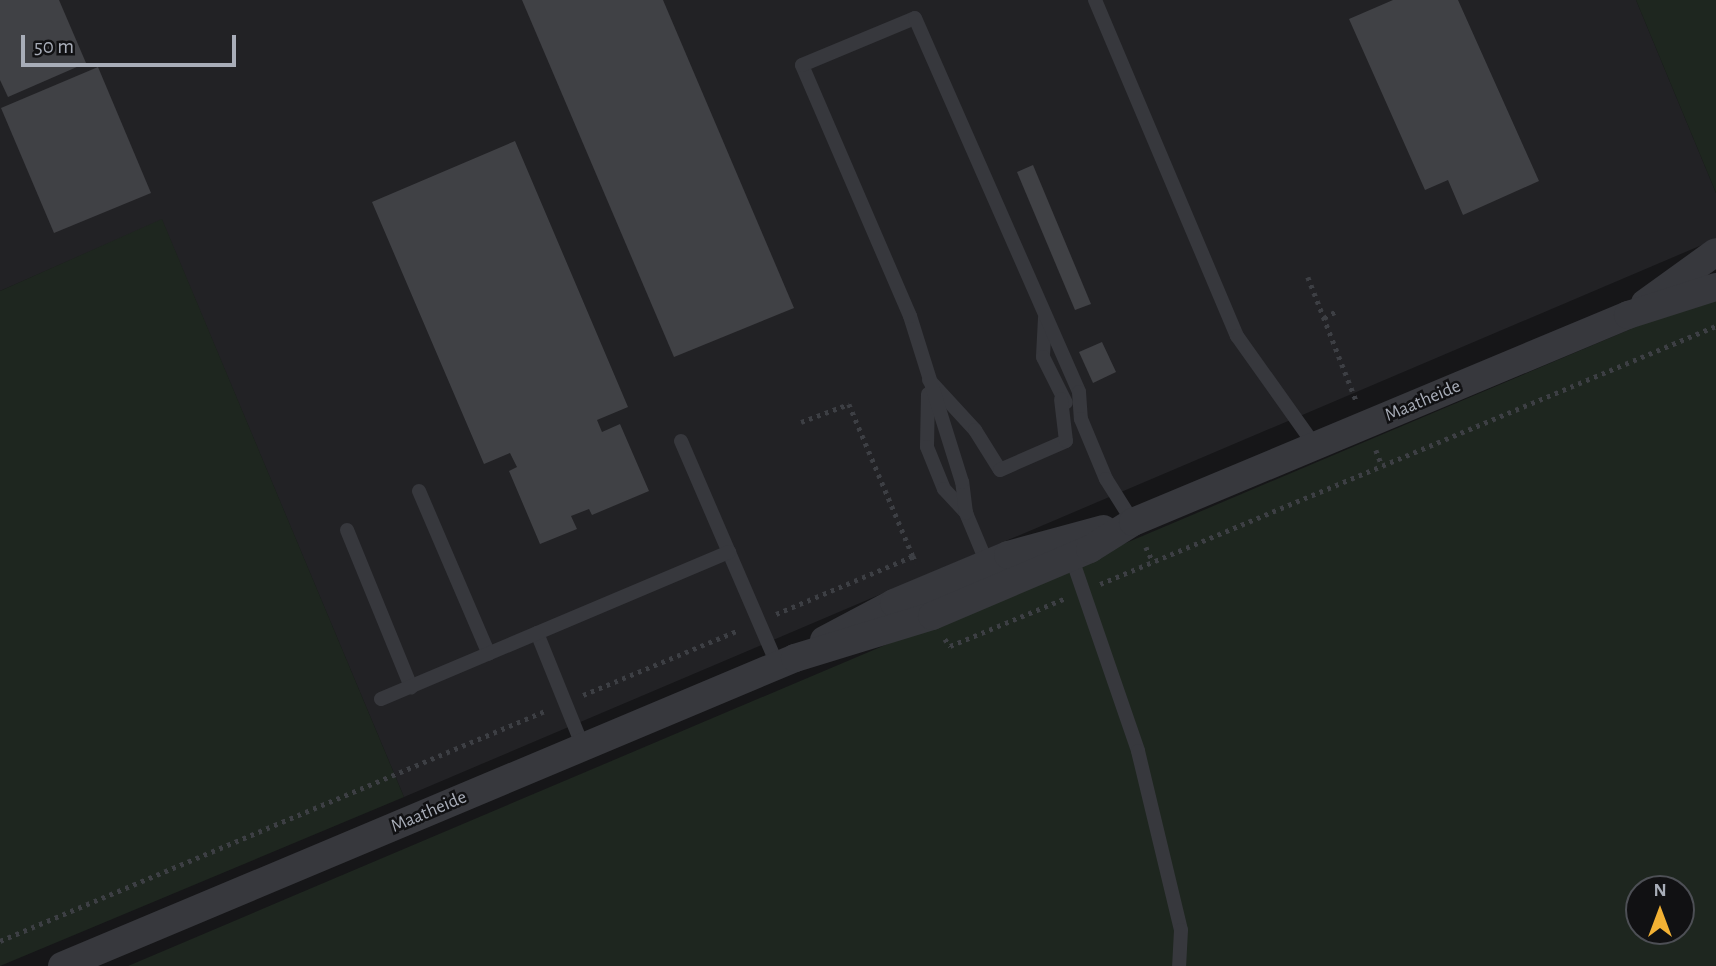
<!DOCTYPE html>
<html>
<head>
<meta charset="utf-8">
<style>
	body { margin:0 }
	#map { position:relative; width:1716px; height:966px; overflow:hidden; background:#161618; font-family:"Alegreya Sans",sans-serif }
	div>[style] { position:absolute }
	.built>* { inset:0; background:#222225 }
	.green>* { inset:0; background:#1e261f }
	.building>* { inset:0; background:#404145 }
	.path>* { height:4.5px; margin-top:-2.25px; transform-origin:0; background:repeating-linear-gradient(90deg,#3d3f44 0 3.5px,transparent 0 8.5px) }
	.lane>* { height:14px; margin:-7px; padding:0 7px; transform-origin:7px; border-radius:7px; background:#37383d }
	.street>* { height:28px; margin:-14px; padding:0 14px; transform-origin:14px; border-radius:14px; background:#37383d }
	span { translate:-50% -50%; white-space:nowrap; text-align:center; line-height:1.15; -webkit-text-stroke:5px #111113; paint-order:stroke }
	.street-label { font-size:19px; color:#a8adb8 }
	.north { position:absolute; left:1625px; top:875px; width:70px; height:70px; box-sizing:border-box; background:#111113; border:2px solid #4d4f55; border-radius:50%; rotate:0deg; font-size:19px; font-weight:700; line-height:28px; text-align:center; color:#a8adb8 }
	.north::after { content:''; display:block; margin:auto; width:24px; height:32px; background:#f2b134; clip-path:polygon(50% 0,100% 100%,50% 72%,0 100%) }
	.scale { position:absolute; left:21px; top:35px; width:215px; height:32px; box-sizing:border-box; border:4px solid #a8adb8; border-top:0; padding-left:9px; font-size:21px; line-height:24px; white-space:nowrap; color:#a8adb8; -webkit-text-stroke:5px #111113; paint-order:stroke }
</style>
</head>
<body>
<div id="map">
	<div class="built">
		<div style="clip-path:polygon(0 0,1636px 0,1716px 193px,1716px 239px,404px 797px,162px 220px,0 291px)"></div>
	</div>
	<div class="green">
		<div style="clip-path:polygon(1636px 0,1716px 0,1716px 193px)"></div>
		<div style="clip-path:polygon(162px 219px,404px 797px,0 966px,0 291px)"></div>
		<div style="clip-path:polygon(evenodd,1716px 293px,1716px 966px,128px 966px,307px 890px,1716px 293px,1639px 889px,1681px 889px,1681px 931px,1639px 931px,1639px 889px)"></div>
	</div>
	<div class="building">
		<div style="clip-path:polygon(0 0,59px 0,86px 63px,8px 97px,0 80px)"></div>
		<div style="clip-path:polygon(522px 0,663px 0,794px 308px,674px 357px)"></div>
		<div style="clip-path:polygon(1393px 0,1458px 0,1539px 181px,1463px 215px,1448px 180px,1425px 190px,1349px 19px)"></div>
		<div style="clip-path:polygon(98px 67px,151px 193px,54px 233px,1px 108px)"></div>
		<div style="clip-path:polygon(515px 141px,628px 407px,597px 420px,602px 432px,620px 424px,649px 491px,592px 515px,589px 509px,571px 516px,577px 529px,540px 544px,509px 471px,517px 467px,510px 453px,484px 464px,372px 202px)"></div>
		<div style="clip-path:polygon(1033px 165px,1091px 304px,1075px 310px,1017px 172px)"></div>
		<div style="clip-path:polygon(1102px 342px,1116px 372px,1093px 383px,1079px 352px)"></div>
	</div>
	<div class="path">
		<div style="left:1308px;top:277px;width:132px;rotate:68.7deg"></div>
		<div style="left:1324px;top:318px;width:13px;rotate:-29deg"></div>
		<div style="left:801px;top:422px;width:51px;rotate:-20.6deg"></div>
		<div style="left:849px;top:404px;width:165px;rotate:67.2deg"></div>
		<div style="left:1376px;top:450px;width:17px;rotate:69deg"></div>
		<div style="left:1146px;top:547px;width:17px;rotate:65deg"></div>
		<div style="left:1100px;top:584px;width:668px;rotate:-22.73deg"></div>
		<div style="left:776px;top:614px;width:149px;rotate:-22.9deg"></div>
		<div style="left:913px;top:556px;width:8px;rotate:67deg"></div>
		<div style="left:945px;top:639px;width:9px;rotate:54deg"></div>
		<div style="left:950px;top:646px;width:126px;rotate:-22.5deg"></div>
		<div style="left:583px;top:695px;width:169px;rotate:-22.6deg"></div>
		<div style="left:0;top:941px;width:592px;rotate:-22.88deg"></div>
	</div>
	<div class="lane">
		<div style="left:1095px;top:0;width:365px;rotate:67.1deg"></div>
		<div style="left:1237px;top:336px;width:136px;rotate:54.6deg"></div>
		<div style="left:1045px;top:318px;width:39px;rotate:93deg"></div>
		<div style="left:1043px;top:357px;width:51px;rotate:63.4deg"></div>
		<div style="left:929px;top:380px;width:68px;rotate:47.4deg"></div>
		<div style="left:975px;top:430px;width:47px;rotate:58deg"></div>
		<div style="left:1000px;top:470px;width:72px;rotate:-23.7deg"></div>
		<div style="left:1066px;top:441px;width:42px;rotate:-96.8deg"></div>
		<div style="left:928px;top:394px;width:53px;rotate:91.1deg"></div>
		<div style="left:927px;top:447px;width:45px;rotate:68deg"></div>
		<div style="left:944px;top:489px;width:33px;rotate:47deg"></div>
		<div style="left:681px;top:441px;width:245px;rotate:66.7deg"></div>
		<div style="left:419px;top:491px;width:177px;rotate:66.8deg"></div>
		<div style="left:347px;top:530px;width:170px;rotate:67.8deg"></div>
		<div style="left:1070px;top:553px;width:209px;rotate:71deg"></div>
		<div style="left:1138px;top:751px;width:184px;rotate:76.5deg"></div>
		<div style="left:1181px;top:930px;width:36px;rotate:93deg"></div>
		<div style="left:989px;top:568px;width:60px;rotate:-112.7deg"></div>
		<div style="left:966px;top:513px;width:31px;rotate:-97deg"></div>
		<div style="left:962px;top:482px;width:174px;rotate:-107.4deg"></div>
		<div style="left:910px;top:316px;width:273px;rotate:-113.3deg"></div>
		<div style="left:802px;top:65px;width:122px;rotate:-22.6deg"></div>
		<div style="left:915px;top:18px;width:408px;rotate:66.3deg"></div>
		<div style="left:1079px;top:392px;width:27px;rotate:86deg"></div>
		<div style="left:1081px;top:419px;width:65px;rotate:67.4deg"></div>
		<div style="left:1106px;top:479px;width:51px;rotate:57.9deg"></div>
		<div style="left:537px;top:633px;width:123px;rotate:68deg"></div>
		<div style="left:381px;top:699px;width:378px;rotate:-22.9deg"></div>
	</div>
	<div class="street">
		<div style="left:1645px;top:303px;width:87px;rotate:-35.7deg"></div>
		<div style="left:824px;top:640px;width:79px;rotate:-27.9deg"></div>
		<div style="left:894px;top:603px;width:124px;rotate:-22.8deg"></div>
		<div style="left:1008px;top:555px;width:99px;rotate:-15.2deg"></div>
		<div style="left:62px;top:966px;width:795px;rotate:-22.79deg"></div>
		<div style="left:795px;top:658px;width:143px;rotate:-17deg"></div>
		<div style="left:932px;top:616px;width:172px;rotate:-23deg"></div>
		<div style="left:1090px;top:549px;width:51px;rotate:-32.1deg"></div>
		<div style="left:1133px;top:522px;width:537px;rotate:-22.69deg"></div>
		<div style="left:1628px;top:315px;width:92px;rotate:-17.7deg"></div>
	</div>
	<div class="street-label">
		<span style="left:1423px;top:401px;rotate:-23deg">Maatheide</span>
		<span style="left:429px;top:812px;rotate:-23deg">Maatheide</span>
	</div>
	<div class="north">N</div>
	<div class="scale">50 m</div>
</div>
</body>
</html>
